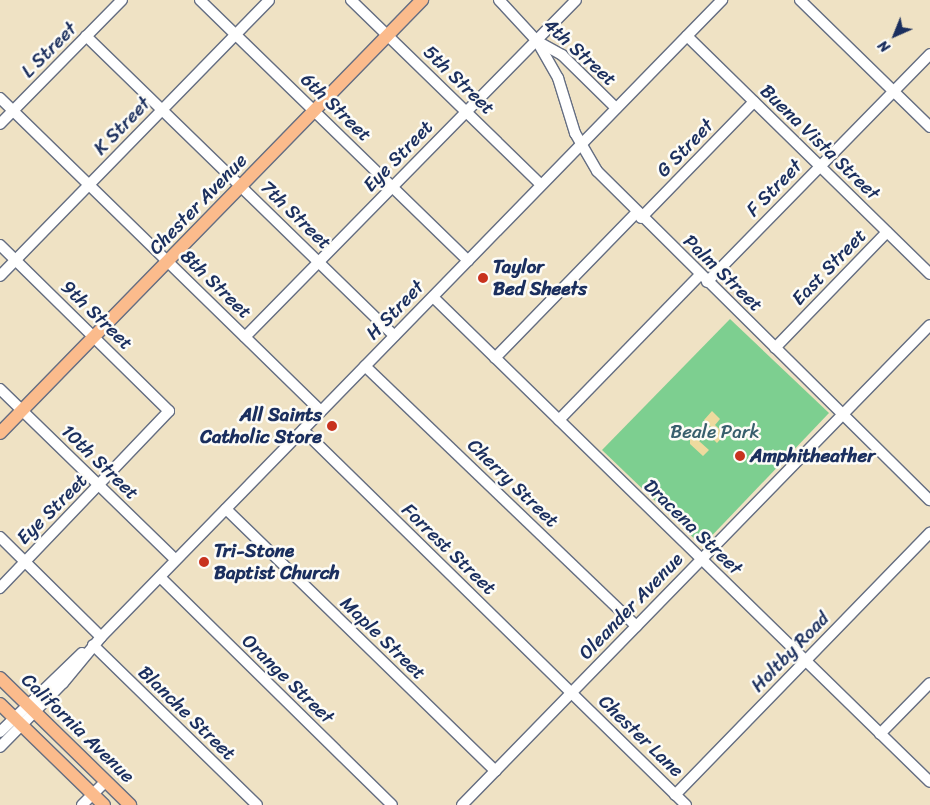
<!DOCTYPE html>
<html>
<head>
<meta charset="utf-8">
<style>
	body { margin:0 }
	#map { position:relative; width:930px; height:805px; overflow:hidden; background:#efe2c4; font-family:Sriracha,sans-serif }
	div>[style] { position:absolute }
	.green>* { inset:0; background:#7dcf90 }
	.sand>* { inset:0; background:#eeda9e }
	.roads { filter:drop-shadow(1px 0 #656e82) drop-shadow(-1px 0 #656e82) drop-shadow(0 1px #656e82) drop-shadow(0 -1px #656e82) }
	.minor>* { height:10px; margin:-5px; padding:0 5px; transform-origin:5px; border-radius:5px; background:#fff }
	.major>* { height:12px; margin:-6px; padding:0 6px; transform-origin:6px; border-radius:6px; background:#fbbb8c }
	.dots>* { width:14px; height:14px; translate:-50% -50%; box-sizing:border-box; border:2px solid #fdfcf7; border-radius:50% }
	span { translate:-50% -50%; white-space:nowrap; text-align:center; line-height:1.15; -webkit-text-stroke:5px #fdfcf7; paint-order:stroke }
	.street-label { font-size:19px; color:#1b2f5e }
	.poi-label { font-size:19px; color:#1b2f5e; font-weight:700 }
	.left { translate:0 -50%; text-align:left }
	.right { translate:-100% -50%; text-align:right }
	.park-label { font-size:19px; color:#385f6d }
	.north { position:absolute; left:870px; top:10px; width:50px; height:50px; -webkit-text-stroke:4px #fdfcf7; paint-order:stroke; rotate:224deg; font-size:14px; font-weight:700; line-height:20px; text-align:center; color:#1b2f5e }
	.north::after { content:''; display:block; margin:auto; width:18px; height:22px; background:#1b2f5e; clip-path:polygon(50% 0,100% 100%,50% 72%,0 100%) }
</style>
</head>
<body>
<div id="map">
	<div class="green">
		<div style="clip-path:polygon(730px 319px,829px 413px,702px 546px,602px 450px)"></div>
	</div>
	<div class="sand">
		<div style="clip-path:polygon(712px 411px,720px 419px,715px 425px,725px 434px,717px 443px,708px 434px,713px 429px,704px 420px)"></div>
		<div style="clip-path:polygon(697px 427px,705px 435px,699px 441px,709px 450px,703px 456px,690px 444px,690px 434px)"></div>
	</div>
	<div class="roads">
		<div class="minor">
			<div style="left:200px;top:0;width:374px;rotate:44.2deg"></div>
			<div style="left:351px;top:0;width:265px;rotate:44.2deg"></div>
			<div style="left:499px;top:0;width:56px;rotate:47.2deg"></div>
			<div style="left:537px;top:41px;width:29px;rotate:29deg"></div>
			<div style="left:562px;top:55px;width:76px;rotate:44.5deg"></div>
			<div style="left:800px;top:0;width:182px;rotate:44.3deg"></div>
			<div style="left:86px;top:36px;width:430px;rotate:44.2deg"></div>
			<div style="left:687px;top:36px;width:340px;rotate:44.4deg"></div>
			<div style="left:537px;top:41px;width:43px;rotate:60.4deg"></div>
			<div style="left:558px;top:78px;width:58px;rotate:72.8deg"></div>
			<div style="left:575px;top:133px;width:44px;rotate:59.9deg"></div>
			<div style="left:597px;top:171px;width:468px;rotate:44.7deg"></div>
			<div style="left:0;top:98px;width:448px;rotate:44.3deg"></div>
			<div style="left:0;top:124px;width:174px;rotate:-45.5deg"></div>
			<div style="left:641px;top:218px;width:162px;rotate:-45.8deg"></div>
			<div style="left:0;top:245px;width:237px;rotate:44.5deg"></div>
			<div style="left:169px;top:411px;width:245px;rotate:133.7deg"></div>
			<div style="left:0;top:276px;width:385px;rotate:-45.7deg"></div>
			<div style="left:707px;top:282px;width:319px;rotate:-45.6deg"></div>
			<div style="left:433px;top:297px;width:694px;rotate:44.3deg"></div>
			<div style="left:245px;top:337px;width:472px;rotate:-45.5deg"></div>
			<div style="left:775px;top:348px;width:161px;rotate:-46deg"></div>
			<div style="left:495px;top:358px;width:202px;rotate:-45.8deg"></div>
			<div style="left:365px;top:366px;width:376px;rotate:43.8deg"></div>
			<div style="left:0;top:389px;width:245px;rotate:44.2deg"></div>
			<div style="left:559px;top:420px;width:202px;rotate:-45.8deg"></div>
			<div style="left:303px;top:430px;width:536px;rotate:44.4deg"></div>
			<div style="left:226px;top:509px;width:376px;rotate:44.2deg"></div>
			<div style="left:0;top:537px;width:142px;rotate:44.7deg"></div>
			<div style="left:160px;top:577px;width:325px;rotate:44.5deg"></div>
			<div style="left:93px;top:645px;width:229px;rotate:44.3deg"></div>
			<div style="left:0;top:732px;width:114px;rotate:-43.9deg"></div>
			<div style="left:880px;top:734px;width:71px;rotate:-45.6deg"></div>
			<div style="left:0;top:747px;width:90px;rotate:-45.5deg"></div>
			<div style="left:63px;top:683px;width:60px;rotate:-50.4deg"></div>
			<div style="left:101px;top:637px;width:890px;rotate:-45.73deg"></div>
			<div style="left:675px;top:795px;width:366px;rotate:-45.8deg"></div>
			<div style="left:82px;top:805px;width:34px;rotate:-45deg"></div>
			<div style="left:462px;top:805px;width:670px;rotate:-45.73deg"></div>
		</div>
		<div class="major">
			<div style="left:0;top:433px;width:605px;rotate:-45.74deg"></div>
			<div style="left:0;top:678px;width:182px;rotate:44.3deg"></div>
			<div style="left:0;top:704px;width:145px;rotate:44.2deg"></div>
		</div>
	</div>
	<div class="dots">
		<div style="left:483px;top:278px;background:#c8321e"></div>
		<div style="left:332px;top:426px;background:#c8321e"></div>
		<div style="left:740px;top:456px;background:#c8321e"></div>
		<div style="left:204px;top:562px;background:#c8321e"></div>
	</div>
	<div class="street-label">
		<span style="left:49px;top:50px;rotate:-45deg">L Street</span>
		<span style="left:580px;top:52px;rotate:42deg">4th Street</span>
		<span style="left:459px;top:80px;rotate:44deg">5th Street</span>
		<span style="left:336px;top:107px;rotate:44deg">6th Street</span>
		<span style="left:122px;top:126px;rotate:-46deg">K Street</span>
		<span style="left:820px;top:142px;rotate:44deg">Buena Vista Street</span>
		<span style="left:685px;top:148px;rotate:-46deg">G Street</span>
		<span style="left:398px;top:156px;rotate:-46deg">Eye Street</span>
		<span style="left:774px;top:188px;rotate:-46deg">F Street</span>
		<span style="left:198px;top:204px;rotate:-46deg">Chester Avenue</span>
		<span style="left:296px;top:215px;rotate:44deg">7th Street</span>
		<span style="left:829px;top:267px;rotate:-46deg">East Street</span>
		<span style="left:723px;top:273px;rotate:44deg">Palm Street</span>
		<span style="left:216px;top:284px;rotate:44deg">8th Street</span>
		<span style="left:395px;top:310px;rotate:-46deg">H Street</span>
		<span style="left:97px;top:315px;rotate:44deg">9th Street</span>
		<span style="left:100px;top:462px;rotate:44deg">10th Street</span>
		<span style="left:513px;top:483px;rotate:44deg">Cherry Street</span>
		<span style="left:52px;top:509px;rotate:-45deg">Eye Street</span>
		<span style="left:693px;top:527px;rotate:44deg">Dracena Street</span>
		<span style="left:449px;top:549px;rotate:44deg">Forrest Street</span>
		<span style="left:631px;top:606px;rotate:-46deg">Oleander Avenue</span>
		<span style="left:383px;top:638px;rotate:44deg">Maple Street</span>
		<span style="left:790px;top:652px;rotate:-46deg">Holtby Road</span>
		<span style="left:288px;top:679px;rotate:44deg">Orange Street</span>
		<span style="left:187px;top:713px;rotate:44deg">Blanche Street</span>
		<span style="left:78px;top:728px;rotate:44deg">California Avenue</span>
		<span style="left:641px;top:736px;rotate:44deg">Chester Lane</span>
	</div>
	<div class="poi-label">
		<span class="left" style="left:493px;top:278px">Taylor<br>Bed Sheets</span>
		<span class="right" style="left:322px;top:426px">All Saints<br>Catholic Store</span>
		<span class="left" style="left:750px;top:456px">Amphitheather</span>
		<span class="left" style="left:214px;top:562px">Tri-Stone<br>Baptist Church</span>
	</div>
	<div class="park-label">
		<span style="left:715px;top:432px">Beale Park</span>
	</div>
	<div class="north">N</div>
</div>
</body>
</html>
